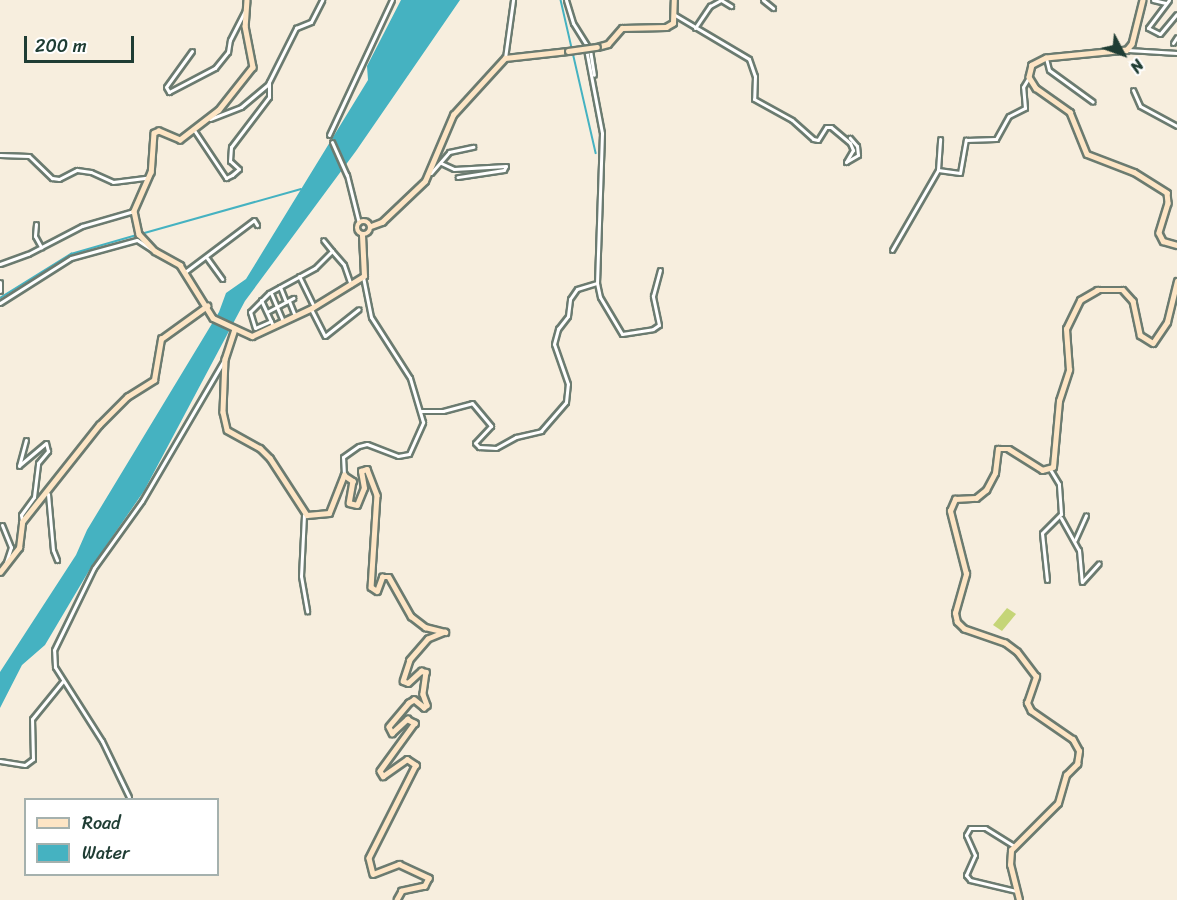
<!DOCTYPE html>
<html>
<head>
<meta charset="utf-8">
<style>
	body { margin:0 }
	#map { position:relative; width:1177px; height:900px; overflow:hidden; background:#f7eede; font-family:Sriracha,sans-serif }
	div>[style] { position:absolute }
	.green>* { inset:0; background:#c5d577 }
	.water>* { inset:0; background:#45b2c1 }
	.stream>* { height:1.5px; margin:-0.75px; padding:0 0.75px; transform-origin:0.75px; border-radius:0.75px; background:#45b2c1 }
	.roads { filter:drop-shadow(2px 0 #6b7b70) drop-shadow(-2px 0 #6b7b70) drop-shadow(0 2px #6b7b70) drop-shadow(0 -2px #6b7b70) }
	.street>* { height:3px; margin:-1.5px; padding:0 1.5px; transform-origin:1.5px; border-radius:1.5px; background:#fff }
	.secondary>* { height:4.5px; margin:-2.25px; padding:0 2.25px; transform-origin:2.25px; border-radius:2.25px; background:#fde5c5 }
	.secondary>.ring { margin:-2.25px; padding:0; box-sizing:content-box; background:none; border:4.5px solid #fde5c5; border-radius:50% }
	.bridges { filter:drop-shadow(2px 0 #6b7b70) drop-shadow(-2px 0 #6b7b70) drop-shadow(0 2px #6b7b70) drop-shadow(0 -2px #6b7b70) }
	.secondary-bridge>* { height:4.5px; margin:-2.25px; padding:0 2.25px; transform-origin:2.25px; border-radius:2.25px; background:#fde5c5 }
	span { translate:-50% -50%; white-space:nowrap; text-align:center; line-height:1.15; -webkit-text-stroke:6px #fff; paint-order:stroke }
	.legend { position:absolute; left:24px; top:798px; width:195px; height:78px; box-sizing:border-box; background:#fff; border:2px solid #a5b1ae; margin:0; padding:8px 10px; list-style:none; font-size:18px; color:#1f3d34 }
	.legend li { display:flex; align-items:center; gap:12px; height:30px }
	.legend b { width:30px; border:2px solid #a5b1ae }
	.north { position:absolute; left:1093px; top:24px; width:60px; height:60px; -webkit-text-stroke:4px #fff; paint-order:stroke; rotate:131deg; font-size:16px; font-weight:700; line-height:24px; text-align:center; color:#1f3d34 }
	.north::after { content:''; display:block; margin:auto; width:21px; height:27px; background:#1f3d34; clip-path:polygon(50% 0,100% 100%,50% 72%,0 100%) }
	.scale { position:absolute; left:24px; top:36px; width:110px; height:27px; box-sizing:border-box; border:3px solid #1f3d34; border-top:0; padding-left:8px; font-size:18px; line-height:21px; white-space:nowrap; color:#1f3d34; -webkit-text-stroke:4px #fff; paint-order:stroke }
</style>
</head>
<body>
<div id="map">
	<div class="green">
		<div style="clip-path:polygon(1007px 608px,1016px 614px,1002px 631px,993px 625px)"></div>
	</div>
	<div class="water">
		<div style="clip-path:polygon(401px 0,460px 0,356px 151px,245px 301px,144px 491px,90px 569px,45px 645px,22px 665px,0 708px,0 672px,76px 555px,87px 530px,219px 312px,226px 293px,246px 279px,368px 80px,367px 66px)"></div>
	</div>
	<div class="stream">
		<div style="left:561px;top:0;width:157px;rotate:77.1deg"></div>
		<div style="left:141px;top:234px;width:166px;rotate:-15.7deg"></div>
		<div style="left:0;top:298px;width:84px;rotate:-31.8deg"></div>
		<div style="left:71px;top:254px;width:69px;rotate:-16.1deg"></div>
	</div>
	<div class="roads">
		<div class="street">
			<div style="left:566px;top:0;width:24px;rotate:73deg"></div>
			<div style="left:573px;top:23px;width:32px;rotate:58deg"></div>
			<div style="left:590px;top:50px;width:25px;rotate:81deg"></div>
			<div style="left:763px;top:0;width:13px;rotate:39deg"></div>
			<div style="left:1153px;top:0;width:13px;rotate:13deg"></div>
			<div style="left:1169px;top:0;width:35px;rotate:127deg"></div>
			<div style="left:1148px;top:28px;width:13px;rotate:27deg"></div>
			<div style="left:1160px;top:34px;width:26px;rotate:-50deg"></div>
			<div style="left:675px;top:15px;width:86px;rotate:30.7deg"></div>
			<div style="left:749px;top:59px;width:18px;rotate:71deg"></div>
			<div style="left:755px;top:76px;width:23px;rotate:92deg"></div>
			<div style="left:754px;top:99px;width:43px;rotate:28.9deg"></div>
			<div style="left:792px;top:120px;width:28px;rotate:42deg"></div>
			<div style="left:813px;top:139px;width:5px;rotate:11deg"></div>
			<div style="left:818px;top:140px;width:15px;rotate:-58deg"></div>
			<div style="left:826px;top:127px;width:5px"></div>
			<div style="left:831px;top:127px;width:25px;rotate:40deg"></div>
			<div style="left:850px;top:143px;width:8px;rotate:67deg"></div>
			<div style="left:853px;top:150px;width:14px;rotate:120deg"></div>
			<div style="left:846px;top:162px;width:14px;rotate:-30deg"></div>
			<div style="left:858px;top:155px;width:9px;rotate:-96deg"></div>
			<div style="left:857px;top:146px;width:11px;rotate:-131deg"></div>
			<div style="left:695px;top:28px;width:27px;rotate:-56deg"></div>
			<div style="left:710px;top:6px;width:13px;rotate:-29deg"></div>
			<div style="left:721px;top:0;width:12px;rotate:31deg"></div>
			<div style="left:1173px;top:43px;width:7px;rotate:-56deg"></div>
			<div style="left:586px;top:49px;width:86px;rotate:79.2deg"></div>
			<div style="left:602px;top:133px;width:150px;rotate:91.9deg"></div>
			<div style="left:597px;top:283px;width:14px;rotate:78deg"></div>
			<div style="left:600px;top:297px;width:43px;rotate:59.3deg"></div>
			<div style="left:622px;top:334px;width:31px;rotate:-9deg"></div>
			<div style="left:653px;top:329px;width:7px;rotate:-34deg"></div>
			<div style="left:659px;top:325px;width:30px;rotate:-102deg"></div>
			<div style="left:653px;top:296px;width:27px;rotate:-75deg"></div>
			<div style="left:1128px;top:50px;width:49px;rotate:3.5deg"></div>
			<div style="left:192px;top:51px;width:44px;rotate:125.8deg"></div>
			<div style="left:166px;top:87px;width:6px;rotate:59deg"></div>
			<div style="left:169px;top:92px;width:52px;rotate:-27.6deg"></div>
			<div style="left:215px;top:68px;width:21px;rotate:-51deg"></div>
			<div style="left:228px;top:52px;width:12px;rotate:-81deg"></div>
			<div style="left:230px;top:40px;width:33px;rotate:-63deg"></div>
			<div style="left:505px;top:58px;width:59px;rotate:-82.1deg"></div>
			<div style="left:1046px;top:58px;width:12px;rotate:76deg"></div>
			<div style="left:1049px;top:70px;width:54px;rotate:36deg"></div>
			<div style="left:1133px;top:90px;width:17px;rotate:66deg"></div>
			<div style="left:1140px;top:106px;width:42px;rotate:28.4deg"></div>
			<div style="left:210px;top:119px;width:33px;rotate:-21deg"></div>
			<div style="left:241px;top:107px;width:35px;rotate:-40deg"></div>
			<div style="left:268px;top:84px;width:63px;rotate:-63.4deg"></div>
			<div style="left:296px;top:28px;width:16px;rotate:-22deg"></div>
			<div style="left:311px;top:22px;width:25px;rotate:-63deg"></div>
			<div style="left:194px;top:130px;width:58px;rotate:56.3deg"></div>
			<div style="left:226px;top:178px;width:7px;rotate:-27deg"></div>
			<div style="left:232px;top:175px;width:9px;rotate:-41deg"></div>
			<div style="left:239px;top:169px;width:12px;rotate:-138deg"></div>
			<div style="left:230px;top:161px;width:14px;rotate:-86deg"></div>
			<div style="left:231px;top:147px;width:63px;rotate:-52.8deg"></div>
			<div style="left:269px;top:97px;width:15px;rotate:-90deg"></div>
			<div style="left:329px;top:135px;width:149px;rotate:-65deg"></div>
			<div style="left:332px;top:142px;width:36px;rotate:66deg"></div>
			<div style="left:347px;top:175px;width:49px;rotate:76deg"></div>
			<div style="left:0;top:155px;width:29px;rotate:2deg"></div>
			<div style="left:29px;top:156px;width:32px;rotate:44deg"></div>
			<div style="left:52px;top:178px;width:7px;rotate:8deg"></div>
			<div style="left:59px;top:179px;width:20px;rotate:-27deg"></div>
			<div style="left:77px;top:170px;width:14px;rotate:8deg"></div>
			<div style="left:91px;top:172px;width:24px;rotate:24deg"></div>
			<div style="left:113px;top:182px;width:34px;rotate:-7deg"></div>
			<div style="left:441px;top:163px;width:14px;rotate:25deg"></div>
			<div style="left:454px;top:169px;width:52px;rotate:-3.3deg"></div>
			<div style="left:506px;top:166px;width:4px;rotate:117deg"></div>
			<div style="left:504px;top:170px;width:47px;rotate:171.3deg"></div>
			<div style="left:938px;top:170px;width:31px;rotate:-86deg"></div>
			<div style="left:431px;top:173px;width:28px;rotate:-49deg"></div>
			<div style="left:449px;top:152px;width:25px;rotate:-12deg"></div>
			<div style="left:36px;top:224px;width:12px;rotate:95deg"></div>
			<div style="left:35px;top:236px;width:13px;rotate:61deg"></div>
			<div style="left:892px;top:250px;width:92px;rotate:-60.1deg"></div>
			<div style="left:938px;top:170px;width:22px;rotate:8deg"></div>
			<div style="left:960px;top:173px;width:34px;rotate:-80deg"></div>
			<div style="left:966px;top:140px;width:30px;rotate:-2deg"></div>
			<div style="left:996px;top:139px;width:26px;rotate:-61deg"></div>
			<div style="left:1009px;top:116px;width:18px;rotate:-27deg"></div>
			<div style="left:1025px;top:108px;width:21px;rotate:-95deg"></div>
			<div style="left:1023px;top:87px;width:12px;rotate:-59deg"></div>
			<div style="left:332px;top:251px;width:18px;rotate:49deg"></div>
			<div style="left:344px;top:265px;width:21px;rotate:71deg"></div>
			<div style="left:207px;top:258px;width:26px;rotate:54deg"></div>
			<div style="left:0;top:264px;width:30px;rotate:-20deg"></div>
			<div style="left:28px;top:254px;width:61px;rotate:-27.4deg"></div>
			<div style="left:82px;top:226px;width:54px;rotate:-16.1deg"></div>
			<div style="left:185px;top:272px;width:86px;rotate:-37deg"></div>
			<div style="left:254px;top:220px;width:6px;rotate:59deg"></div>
			<div style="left:299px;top:276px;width:34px;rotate:64deg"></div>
			<div style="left:0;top:282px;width:9px;rotate:90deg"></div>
			<div style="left:280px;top:287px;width:16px;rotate:68deg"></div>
			<div style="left:271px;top:293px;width:30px;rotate:67deg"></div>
			<div style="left:261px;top:300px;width:29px;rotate:65deg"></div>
			<div style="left:289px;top:301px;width:16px;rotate:68deg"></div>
			<div style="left:0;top:303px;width:84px;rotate:-32.4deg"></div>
			<div style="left:71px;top:258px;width:68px;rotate:-15.3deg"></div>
			<div style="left:137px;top:240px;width:24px;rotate:33deg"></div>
			<div style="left:311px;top:309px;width:30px;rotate:63deg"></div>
			<div style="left:325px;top:336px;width:43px;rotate:-38.5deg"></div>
			<div style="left:267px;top:312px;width:30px;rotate:-28deg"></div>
			<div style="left:271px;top:321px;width:17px;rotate:156deg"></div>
			<div style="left:255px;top:328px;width:17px;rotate:-107deg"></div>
			<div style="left:250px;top:312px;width:27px;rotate:-45deg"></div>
			<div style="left:269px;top:293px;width:52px;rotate:-28.5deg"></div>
			<div style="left:315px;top:268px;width:24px;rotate:-45deg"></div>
			<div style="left:332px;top:251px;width:14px;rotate:-129deg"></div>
			<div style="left:421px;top:411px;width:22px"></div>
			<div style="left:443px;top:411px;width:30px;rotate:-15deg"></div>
			<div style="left:472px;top:403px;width:30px;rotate:50deg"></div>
			<div style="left:491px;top:426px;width:23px;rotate:133deg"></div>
			<div style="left:475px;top:443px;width:6px;rotate:45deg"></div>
			<div style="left:479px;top:447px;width:17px;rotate:3deg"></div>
			<div style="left:496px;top:448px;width:23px;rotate:-29deg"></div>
			<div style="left:516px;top:437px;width:26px;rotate:-13deg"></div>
			<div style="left:541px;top:431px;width:38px;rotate:-49deg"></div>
			<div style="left:566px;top:402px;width:18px;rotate:-84deg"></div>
			<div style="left:568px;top:384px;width:42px;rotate:-109.3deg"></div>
			<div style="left:554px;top:344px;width:16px;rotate:-75deg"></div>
			<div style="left:558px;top:329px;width:16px;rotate:-52deg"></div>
			<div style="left:568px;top:316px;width:17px;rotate:-83deg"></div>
			<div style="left:570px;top:299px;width:12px;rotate:-55deg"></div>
			<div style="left:577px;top:289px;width:21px;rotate:-17deg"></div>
			<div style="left:344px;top:475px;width:18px;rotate:-93deg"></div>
			<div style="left:343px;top:457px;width:19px;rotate:-35deg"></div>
			<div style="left:359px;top:446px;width:8px;rotate:-14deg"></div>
			<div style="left:367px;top:444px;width:33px;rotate:21deg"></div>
			<div style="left:398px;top:456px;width:11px;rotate:-10deg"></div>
			<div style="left:409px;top:454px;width:35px;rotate:-66deg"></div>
			<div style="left:423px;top:422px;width:46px;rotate:-106.5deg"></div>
			<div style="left:410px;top:378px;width:72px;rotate:-122.6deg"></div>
			<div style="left:371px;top:317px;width:41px;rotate:-101.3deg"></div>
			<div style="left:48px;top:494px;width:56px;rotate:84.9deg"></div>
			<div style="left:53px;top:550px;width:11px;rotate:68deg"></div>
			<div style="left:304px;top:515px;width:61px;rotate:92.8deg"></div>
			<div style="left:301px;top:576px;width:36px;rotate:80deg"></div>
			<div style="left:1061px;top:518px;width:37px;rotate:61deg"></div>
			<div style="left:1079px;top:550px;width:32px;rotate:85deg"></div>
			<div style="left:1082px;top:582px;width:25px;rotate:-48deg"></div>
			<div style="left:22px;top:521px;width:6px;rotate:-99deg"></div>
			<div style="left:21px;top:515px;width:22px;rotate:-54deg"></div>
			<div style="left:34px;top:497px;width:34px;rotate:-83deg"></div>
			<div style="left:38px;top:463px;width:16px;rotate:-50deg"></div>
			<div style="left:48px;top:451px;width:8px;rotate:-104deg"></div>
			<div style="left:46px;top:443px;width:35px;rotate:140deg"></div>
			<div style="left:19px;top:466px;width:27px;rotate:-75deg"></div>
			<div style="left:2px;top:525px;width:24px;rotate:68deg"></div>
			<div style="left:11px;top:547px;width:19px;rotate:108deg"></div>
			<div style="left:1075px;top:540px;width:27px;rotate:-66deg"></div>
			<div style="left:1047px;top:580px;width:47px;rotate:-96.1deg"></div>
			<div style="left:1042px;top:533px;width:27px;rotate:-45deg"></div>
			<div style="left:1061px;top:514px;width:30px;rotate:-94deg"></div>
			<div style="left:1059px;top:484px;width:17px;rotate:-121deg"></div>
			<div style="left:0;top:761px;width:25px;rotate:9deg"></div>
			<div style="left:25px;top:765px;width:10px;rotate:-37deg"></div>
			<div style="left:33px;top:759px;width:40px;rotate:-91.4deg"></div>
			<div style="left:32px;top:719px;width:49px;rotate:-50.8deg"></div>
			<div style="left:129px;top:797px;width:62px;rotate:-115.7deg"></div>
			<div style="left:102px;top:741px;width:88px;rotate:-122.4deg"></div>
			<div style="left:55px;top:667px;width:17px;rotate:-93deg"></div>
			<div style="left:54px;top:650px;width:91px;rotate:-64deg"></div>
			<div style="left:94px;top:568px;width:82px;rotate:-54.4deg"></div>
			<div style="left:142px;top:501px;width:163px;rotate:-59.8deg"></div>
			<div style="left:1014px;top:846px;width:34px;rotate:-148deg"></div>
			<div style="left:985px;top:828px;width:15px;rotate:180deg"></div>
			<div style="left:970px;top:828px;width:8px;rotate:120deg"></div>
			<div style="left:966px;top:835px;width:22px;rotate:66deg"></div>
			<div style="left:975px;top:855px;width:22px;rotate:114deg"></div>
			<div style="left:966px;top:875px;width:6px;rotate:51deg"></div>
			<div style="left:970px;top:880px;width:47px;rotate:13.4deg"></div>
		</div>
		<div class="secondary">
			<div style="left:247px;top:0;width:26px;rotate:94deg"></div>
			<div style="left:245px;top:26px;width:42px;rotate:79deg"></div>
			<div style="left:253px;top:67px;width:55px;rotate:128.3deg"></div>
			<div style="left:219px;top:110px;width:49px;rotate:142.4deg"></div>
			<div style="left:180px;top:140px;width:23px;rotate:-157deg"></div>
			<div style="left:159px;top:131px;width:5px;rotate:158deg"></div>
			<div style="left:154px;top:133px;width:39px;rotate:94deg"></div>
			<div style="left:151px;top:172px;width:43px;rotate:113.6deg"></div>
			<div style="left:134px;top:211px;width:24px;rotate:78deg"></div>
			<div style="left:139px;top:234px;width:23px;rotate:47deg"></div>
			<div style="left:155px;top:251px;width:29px;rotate:29deg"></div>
			<div style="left:180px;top:265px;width:62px;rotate:58.1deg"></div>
			<div style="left:213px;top:318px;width:43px;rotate:24.8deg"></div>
			<div style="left:252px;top:336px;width:66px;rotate:-25deg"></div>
			<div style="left:312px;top:308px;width:61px;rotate:-31.6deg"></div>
			<div style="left:364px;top:276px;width:41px;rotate:-92.8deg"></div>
			<div style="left:1143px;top:0;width:45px;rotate:104deg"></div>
			<div style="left:1132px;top:44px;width:8px;rotate:130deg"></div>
			<div style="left:1127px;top:50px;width:81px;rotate:174.4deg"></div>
			<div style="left:1046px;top:58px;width:16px;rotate:153deg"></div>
			<div style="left:1032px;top:65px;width:12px;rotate:104deg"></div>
			<div style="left:1029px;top:77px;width:13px;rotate:58deg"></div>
			<div style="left:1036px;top:88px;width:42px;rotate:35.2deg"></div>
			<div style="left:1070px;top:112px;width:45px;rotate:68deg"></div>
			<div style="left:1087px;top:154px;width:50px;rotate:21deg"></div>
			<div style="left:1134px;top:172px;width:39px;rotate:32deg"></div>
			<div style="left:1167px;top:193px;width:10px;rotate:84deg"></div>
			<div style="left:1168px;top:203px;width:31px;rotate:107deg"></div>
			<div style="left:1159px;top:233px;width:9px;rotate:63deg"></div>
			<div style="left:1163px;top:241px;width:15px;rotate:16deg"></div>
			<div style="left:597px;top:47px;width:11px;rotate:-15deg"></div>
			<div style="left:608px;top:44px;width:21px;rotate:-49deg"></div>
			<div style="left:622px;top:28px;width:44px;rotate:-1.3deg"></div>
			<div style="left:666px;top:27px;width:8px;rotate:-30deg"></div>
			<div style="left:673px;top:23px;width:23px;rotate:-88deg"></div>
			<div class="ring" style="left:357px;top:221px;width:9.5px;height:9.5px"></div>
			<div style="left:371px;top:226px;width:12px;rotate:-20deg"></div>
			<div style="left:382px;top:222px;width:59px;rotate:-43.6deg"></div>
			<div style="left:425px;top:181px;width:72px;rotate:-67deg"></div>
			<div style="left:453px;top:115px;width:77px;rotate:-47.6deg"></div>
			<div style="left:505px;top:58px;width:63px;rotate:-6.3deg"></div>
			<div style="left:235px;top:329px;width:32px;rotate:108deg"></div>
			<div style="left:225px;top:359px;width:53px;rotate:92.2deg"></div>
			<div style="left:223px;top:412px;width:18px;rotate:77deg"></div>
			<div style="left:227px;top:430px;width:38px;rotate:29deg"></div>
			<div style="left:260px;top:448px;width:14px;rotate:45deg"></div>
			<div style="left:270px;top:458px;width:68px;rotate:57deg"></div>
			<div style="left:307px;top:515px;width:22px;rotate:-5deg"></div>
			<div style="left:329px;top:513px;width:41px;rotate:-68.5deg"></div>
			<div style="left:344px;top:475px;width:11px;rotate:34deg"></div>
			<div style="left:353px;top:481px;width:22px;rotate:100deg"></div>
			<div style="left:349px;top:503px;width:8px;rotate:14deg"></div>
			<div style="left:357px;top:505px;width:18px;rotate:-68deg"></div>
			<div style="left:364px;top:488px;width:17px;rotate:-100deg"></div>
			<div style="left:361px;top:471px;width:6px;rotate:-18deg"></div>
			<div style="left:367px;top:469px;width:28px;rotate:69deg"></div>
			<div style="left:377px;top:495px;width:92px;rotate:93.7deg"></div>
			<div style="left:371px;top:587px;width:7px;rotate:34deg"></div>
			<div style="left:377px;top:591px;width:15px;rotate:-70deg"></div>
			<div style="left:382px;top:577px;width:7px"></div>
			<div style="left:389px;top:577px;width:45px;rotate:60.6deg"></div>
			<div style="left:411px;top:616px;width:18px;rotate:38deg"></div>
			<div style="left:425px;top:627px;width:21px;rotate:14deg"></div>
			<div style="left:445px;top:632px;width:18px;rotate:158deg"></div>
			<div style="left:428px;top:639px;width:28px;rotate:131deg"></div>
			<div style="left:410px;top:660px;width:22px;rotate:108deg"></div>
			<div style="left:403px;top:681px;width:5px;rotate:22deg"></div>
			<div style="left:408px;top:683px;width:18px;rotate:-43deg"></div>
			<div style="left:421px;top:671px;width:5px;rotate:11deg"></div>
			<div style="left:426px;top:672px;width:22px;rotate:98deg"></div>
			<div style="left:423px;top:694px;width:12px;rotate:70deg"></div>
			<div style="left:427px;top:705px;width:4px;rotate:135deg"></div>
			<div style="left:424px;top:708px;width:13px;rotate:-141deg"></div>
			<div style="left:414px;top:700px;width:6px;rotate:149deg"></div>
			<div style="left:409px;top:703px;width:31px;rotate:130deg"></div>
			<div style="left:389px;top:727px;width:7px;rotate:63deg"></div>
			<div style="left:392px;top:733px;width:21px;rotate:-43deg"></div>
			<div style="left:407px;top:719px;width:9px;rotate:27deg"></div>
			<div style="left:415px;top:723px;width:59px;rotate:126.1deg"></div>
			<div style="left:380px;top:771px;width:6px;rotate:59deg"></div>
			<div style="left:383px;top:776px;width:29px;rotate:-35deg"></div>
			<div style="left:407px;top:759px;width:11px;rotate:34deg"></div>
			<div style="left:416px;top:765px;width:104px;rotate:116.8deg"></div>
			<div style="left:369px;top:858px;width:16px;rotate:76deg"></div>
			<div style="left:373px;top:874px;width:28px;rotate:-21deg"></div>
			<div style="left:399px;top:864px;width:33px;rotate:25deg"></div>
			<div style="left:429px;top:878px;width:9px;rotate:117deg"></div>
			<div style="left:425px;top:886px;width:24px;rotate:168deg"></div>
			<div style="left:402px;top:891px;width:10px;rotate:119deg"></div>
			<div style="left:0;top:572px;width:31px;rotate:-52deg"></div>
			<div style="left:19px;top:548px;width:26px;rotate:-83deg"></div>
			<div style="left:22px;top:522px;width:124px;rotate:-51.6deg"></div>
			<div style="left:99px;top:425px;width:40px;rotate:-45deg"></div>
			<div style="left:127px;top:397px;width:32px;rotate:-32deg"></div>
			<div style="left:154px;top:380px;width:42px;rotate:-80.3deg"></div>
			<div style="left:161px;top:339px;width:57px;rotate:-35.7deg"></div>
			<div style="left:1019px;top:900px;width:36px;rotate:-104deg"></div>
			<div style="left:1010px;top:865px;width:15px;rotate:-86deg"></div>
			<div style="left:1011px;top:850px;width:66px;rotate:-45deg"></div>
			<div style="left:1058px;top:803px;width:29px;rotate:-74deg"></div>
			<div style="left:1066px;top:775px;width:16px;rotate:-45deg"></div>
			<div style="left:1077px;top:764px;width:13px;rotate:-81deg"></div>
			<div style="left:1079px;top:751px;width:13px;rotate:-119deg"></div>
			<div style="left:1073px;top:740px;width:51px;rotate:-145.4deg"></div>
			<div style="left:1031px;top:711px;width:9px;rotate:-117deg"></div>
			<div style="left:1027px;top:703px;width:28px;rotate:-71deg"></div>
			<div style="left:1036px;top:677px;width:31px;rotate:-127deg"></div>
			<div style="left:1017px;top:652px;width:15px;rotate:-143deg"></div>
			<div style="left:1005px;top:643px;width:43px;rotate:-161.1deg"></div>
			<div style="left:964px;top:629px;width:10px;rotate:-135deg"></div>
			<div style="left:957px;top:622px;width:9px;rotate:-103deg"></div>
			<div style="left:955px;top:613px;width:41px;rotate:-74.2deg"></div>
			<div style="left:966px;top:574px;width:65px;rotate:-104.3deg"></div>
			<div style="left:950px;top:511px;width:13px;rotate:-67deg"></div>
			<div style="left:955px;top:499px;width:21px;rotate:-3deg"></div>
			<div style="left:976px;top:498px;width:13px;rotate:-39deg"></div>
			<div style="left:986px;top:490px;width:19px;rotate:-62deg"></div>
			<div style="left:995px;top:473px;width:24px;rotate:-83deg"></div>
			<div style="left:998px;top:449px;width:11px"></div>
			<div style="left:1009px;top:449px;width:39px;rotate:32deg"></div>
			<div style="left:1042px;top:470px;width:11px;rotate:-15deg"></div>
			<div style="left:1053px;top:467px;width:66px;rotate:-84.8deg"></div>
			<div style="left:1059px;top:401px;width:33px;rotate:-72deg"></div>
			<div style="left:1069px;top:370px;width:41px;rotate:-94.2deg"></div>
			<div style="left:1066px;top:329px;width:32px;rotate:-64deg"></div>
			<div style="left:1080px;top:300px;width:20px;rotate:-30deg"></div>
			<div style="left:1097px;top:290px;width:26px"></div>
			<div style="left:1123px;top:290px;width:15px;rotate:48deg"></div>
			<div style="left:1133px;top:301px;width:35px;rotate:78deg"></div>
			<div style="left:1140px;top:335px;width:15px;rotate:32deg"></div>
			<div style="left:1153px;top:343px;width:25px;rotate:-56deg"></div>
			<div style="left:1167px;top:322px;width:42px;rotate:-76.3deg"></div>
		</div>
	</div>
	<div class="bridges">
		<div class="secondary-bridge">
			<div style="left:568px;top:51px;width:29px;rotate:-8deg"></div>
		</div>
	</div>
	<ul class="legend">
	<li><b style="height:8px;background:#fde5c5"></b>Road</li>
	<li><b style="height:16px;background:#45b2c1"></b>Water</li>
	</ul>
	<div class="north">N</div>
	<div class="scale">200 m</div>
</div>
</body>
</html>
